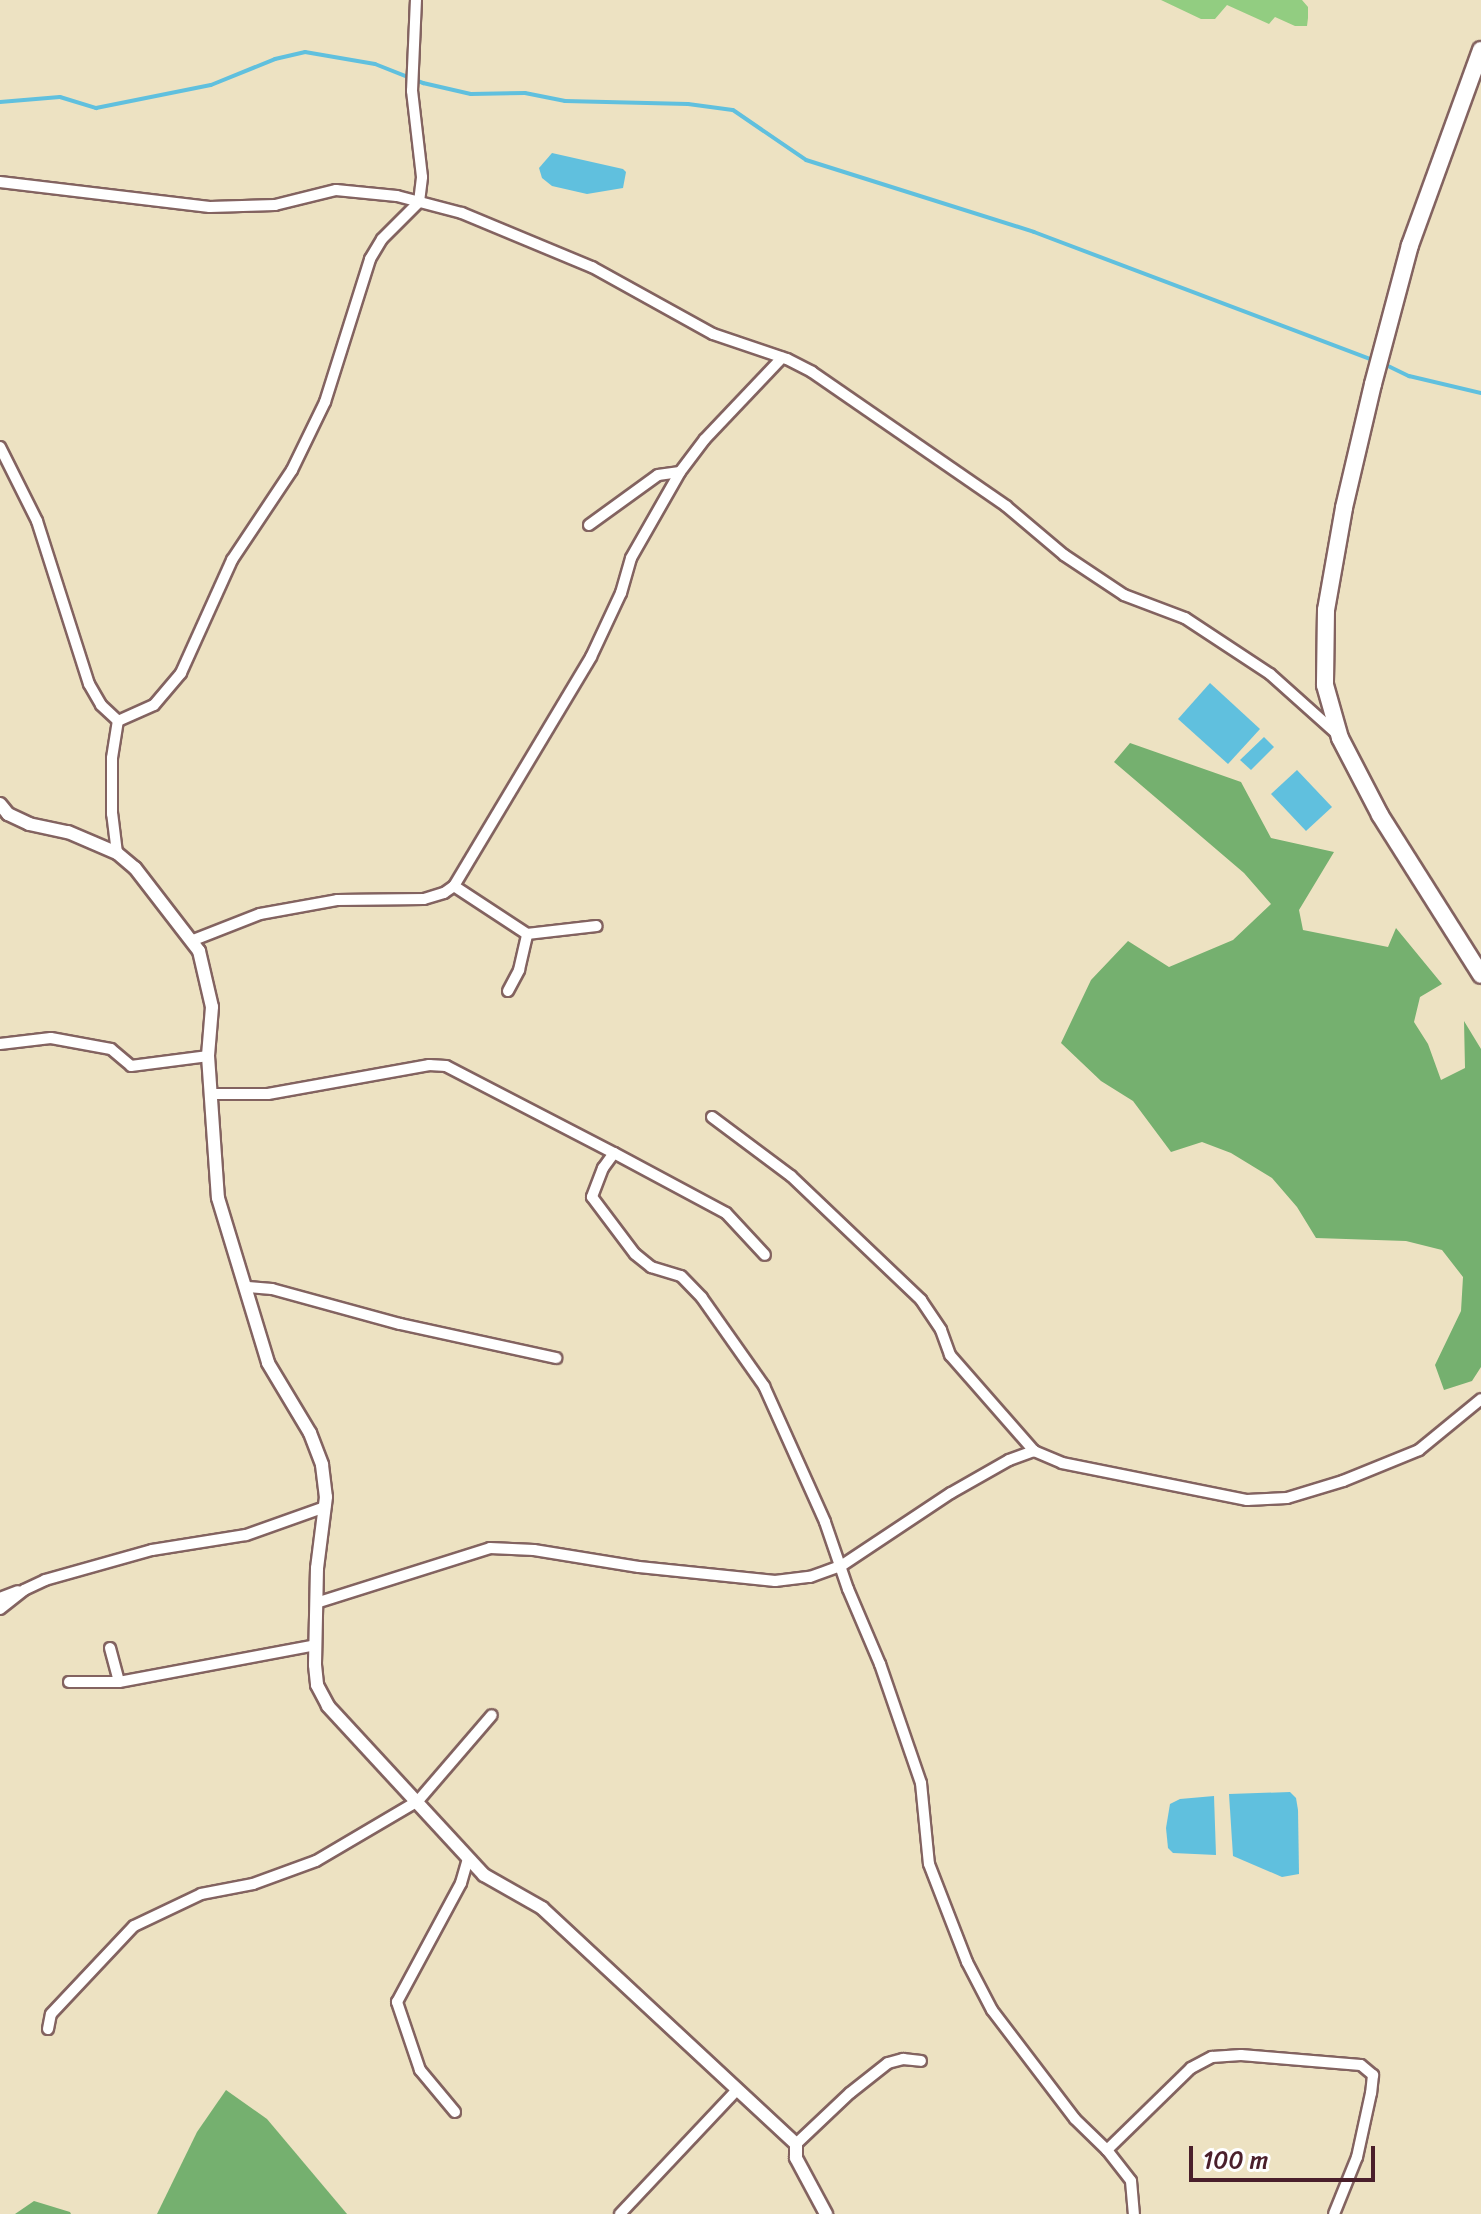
<!DOCTYPE html>
<html>
<head>
<meta charset="utf-8">
<style>
	body { margin:0 }
	#map { position:relative; width:1481px; height:2214px; overflow:hidden; background:#ede2c2; font-family:Sriracha,sans-serif }
	div>[style] { position:absolute }
	.green>* { inset:0; background:#92cd81 }
	.forest>* { inset:0; background:#75b06f }
	.water>* { inset:0; background:#60c0de }
	.stream>* { height:4px; margin:-2px; padding:0 2px; transform-origin:2px; border-radius:2px; background:#60c0de }
	.roads { filter:drop-shadow(2px 0 #836360) drop-shadow(-2px 0 #836360) drop-shadow(0 2px #836360) drop-shadow(0 -2px #836360) }
	.minor>* { height:10px; margin:-5px; padding:0 5px; transform-origin:5px; border-radius:5px; background:#fff }
	.tertiary>* { height:12px; margin:-6px; padding:0 6px; transform-origin:6px; border-radius:6px; background:#fff }
	.primary>* { height:16px; margin:-8px; padding:0 8px; transform-origin:8px; border-radius:8px; background:#fff }
	span { translate:-50% -50%; white-space:nowrap; text-align:center; line-height:1.15; -webkit-text-stroke:6px #fff; paint-order:stroke }
	.scale { position:absolute; left:1189px; top:2146px; width:186px; height:36px; box-sizing:border-box; border:4px solid #4a1f2b; border-top:0; padding-left:10px; font-size:24px; line-height:28px; white-space:nowrap; color:#4a1f2b; -webkit-text-stroke:6px #fff; paint-order:stroke }
</style>
</head>
<body>
<div id="map">
	<div class="green">
		<div style="clip-path:polygon(1161px 0,1302px 0,1308px 7px,1308px 18px,1307px 26px,1295px 26px,1275px 17px,1269px 24px,1227px 5px,1215px 19px,1201px 19px)"></div>
	</div>
	<div class="forest">
		<div style="clip-path:polygon(1130px 743px,1241px 782px,1271px 838px,1334px 852px,1299px 910px,1303px 930px,1388px 947px,1396px 928px,1442px 984px,1420px 997px,1414px 1022px,1428px 1044px,1441px 1080px,1465px 1068px,1464px 1021px,1481px 1049px,1481px 1367px,1472px 1381px,1444px 1390px,1435px 1365px,1461px 1311px,1463px 1277px,1442px 1250px,1406px 1241px,1316px 1238px,1297px 1207px,1272px 1178px,1231px 1153px,1202px 1142px,1171px 1152px,1133px 1101px,1101px 1081px,1061px 1043px,1091px 980px,1128px 941px,1169px 967px,1233px 940px,1271px 904px,1244px 873px,1114px 762px)"></div>
		<div style="clip-path:polygon(226px 2090px,267px 2119px,347px 2214px,157px 2214px,197px 2132px)"></div>
		<div style="clip-path:polygon(34px 2201px,70px 2212px,71px 2214px,15px 2214px)"></div>
	</div>
	<div class="water">
		<div style="clip-path:polygon(552px 153px,623px 169px,626px 172px,623px 188px,587px 194px,552px 186px,542px 178px,539px 168px)"></div>
		<div style="clip-path:polygon(1210px 683px,1260px 729px,1228px 764px,1178px 719px)"></div>
		<div style="clip-path:polygon(1264px 737px,1274px 747px,1251px 770px,1240px 760px)"></div>
		<div style="clip-path:polygon(1297px 770px,1332px 807px,1306px 831px,1271px 794px)"></div>
		<div style="clip-path:polygon(1290px 1792px,1296px 1798px,1298px 1810px,1299px 1874px,1282px 1877px,1233px 1856px,1229px 1794px)"></div>
		<div style="clip-path:polygon(1214px 1796px,1216px 1855px,1173px 1853px,1168px 1848px,1166px 1828px,1170px 1804px,1180px 1799px)"></div>
	</div>
	<div class="stream">
		<div style="left:0;top:102px;width:60px;rotate:-4.8deg"></div>
		<div style="left:60px;top:97px;width:38px;rotate:17deg"></div>
		<div style="left:96px;top:108px;width:117px;rotate:-11.3deg"></div>
		<div style="left:211px;top:85px;width:69px;rotate:-22.1deg"></div>
		<div style="left:275px;top:59px;width:31px;rotate:-13deg"></div>
		<div style="left:305px;top:52px;width:71px;rotate:9.7deg"></div>
		<div style="left:375px;top:64px;width:52px;rotate:21.6deg"></div>
		<div style="left:423px;top:83px;width:49px;rotate:12.9deg"></div>
		<div style="left:471px;top:94px;width:54px;rotate:-1.1deg"></div>
		<div style="left:525px;top:93px;width:41px;rotate:11.3deg"></div>
		<div style="left:565px;top:101px;width:123px;rotate:1.4deg"></div>
		<div style="left:688px;top:104px;width:45px;rotate:7.6deg"></div>
		<div style="left:733px;top:110px;width:88px;rotate:34.4deg"></div>
		<div style="left:806px;top:160px;width:239px;rotate:17.5deg"></div>
		<div style="left:1034px;top:232px;width:366px;rotate:20.7deg"></div>
		<div style="left:1384px;top:364px;width:28px;rotate:26deg"></div>
		<div style="left:1409px;top:376px;width:74px;rotate:13.3deg"></div>
	</div>
	<div class="roads">
		<div class="minor">
			<div style="left:0;top:182px;width:211px;rotate:6.8deg"></div>
			<div style="left:210px;top:207px;width:65px;rotate:-1.8deg"></div>
			<div style="left:275px;top:205px;width:63px;rotate:-13.8deg"></div>
			<div style="left:336px;top:190px;width:61px;rotate:5.6deg"></div>
			<div style="left:397px;top:196px;width:67px;rotate:14.7deg"></div>
			<div style="left:462px;top:213px;width:141px;rotate:22.6deg"></div>
			<div style="left:592px;top:267px;width:138px;rotate:29deg"></div>
			<div style="left:713px;top:334px;width:78px;rotate:18.7deg"></div>
			<div style="left:787px;top:359px;width:28px;rotate:27deg"></div>
			<div style="left:812px;top:372px;width:236px;rotate:34.6deg"></div>
			<div style="left:1006px;top:506px;width:76px;rotate:40.2deg"></div>
			<div style="left:1064px;top:555px;width:72px;rotate:33.7deg"></div>
			<div style="left:1124px;top:595px;width:65px;rotate:20.7deg"></div>
			<div style="left:1185px;top:618px;width:102px;rotate:33.4deg"></div>
			<div style="left:1270px;top:674px;width:90px;rotate:41.8deg"></div>
			<div style="left:0;top:447px;width:83px;rotate:63.4deg"></div>
			<div style="left:37px;top:521px;width:171px;rotate:72.3deg"></div>
			<div style="left:89px;top:684px;width:24px;rotate:60deg"></div>
			<div style="left:101px;top:705px;width:23px;rotate:43deg"></div>
			<div style="left:589px;top:525px;width:85px;rotate:-35.9deg"></div>
			<div style="left:658px;top:475px;width:22px;rotate:-8deg"></div>
			<div style="left:117px;top:853px;width:39px;rotate:-97deg"></div>
			<div style="left:112px;top:814px;width:56px;rotate:-90deg"></div>
			<div style="left:112px;top:758px;width:37px;rotate:-81deg"></div>
			<div style="left:118px;top:721px;width:39px;rotate:-24deg"></div>
			<div style="left:154px;top:705px;width:42px;rotate:-49.8deg"></div>
			<div style="left:181px;top:673px;width:124px;rotate:-65.7deg"></div>
			<div style="left:232px;top:560px;width:108px;rotate:-56.3deg"></div>
			<div style="left:292px;top:470px;width:76px;rotate:-64.1deg"></div>
			<div style="left:325px;top:402px;width:150px;rotate:-72.5deg"></div>
			<div style="left:370px;top:259px;width:23px;rotate:-59deg"></div>
			<div style="left:382px;top:239px;width:52px;rotate:-45deg"></div>
			<div style="left:419px;top:202px;width:25px;rotate:-83deg"></div>
			<div style="left:422px;top:177px;width:87px;rotate:-96.6deg"></div>
			<div style="left:412px;top:91px;width:91px;rotate:-87.5deg"></div>
			<div style="left:454px;top:886px;width:87px;rotate:33.3deg"></div>
			<div style="left:527px;top:934px;width:70px;rotate:-6.5deg"></div>
			<div style="left:191px;top:941px;width:74px;rotate:-21.4deg"></div>
			<div style="left:260px;top:914px;width:78px;rotate:-10.3deg"></div>
			<div style="left:337px;top:900px;width:87px;rotate:-0.7deg"></div>
			<div style="left:424px;top:899px;width:21px;rotate:-17deg"></div>
			<div style="left:444px;top:893px;width:12px;rotate:-35deg"></div>
			<div style="left:454px;top:886px;width:267px;rotate:-59.1deg"></div>
			<div style="left:591px;top:657px;width:71px;rotate:-64.9deg"></div>
			<div style="left:621px;top:593px;width:36px;rotate:-74deg"></div>
			<div style="left:631px;top:558px;width:99px;rotate:-60.3deg"></div>
			<div style="left:680px;top:472px;width:41px;rotate:-52.9deg"></div>
			<div style="left:705px;top:439px;width:112px;rotate:-46.5deg"></div>
			<div style="left:508px;top:991px;width:24px;rotate:-62deg"></div>
			<div style="left:519px;top:970px;width:37px;rotate:-77deg"></div>
			<div style="left:0;top:1044px;width:51px;rotate:-6.7deg"></div>
			<div style="left:51px;top:1038px;width:61px;rotate:10.4deg"></div>
			<div style="left:111px;top:1049px;width:26px;rotate:40deg"></div>
			<div style="left:131px;top:1066px;width:78px;rotate:-7.4deg"></div>
			<div style="left:210px;top:1094px;width:58px"></div>
			<div style="left:268px;top:1094px;width:164px;rotate:-10.2deg"></div>
			<div style="left:429px;top:1065px;width:17px;rotate:3deg"></div>
			<div style="left:446px;top:1066px;width:189px;rotate:27.4deg"></div>
			<div style="left:614px;top:1153px;width:19px;rotate:126deg"></div>
			<div style="left:603px;top:1168px;width:31px;rotate:111deg"></div>
			<div style="left:592px;top:1197px;width:71px;rotate:53deg"></div>
			<div style="left:635px;top:1254px;width:21px;rotate:39deg"></div>
			<div style="left:651px;top:1267px;width:31px;rotate:17deg"></div>
			<div style="left:681px;top:1276px;width:30px;rotate:46deg"></div>
			<div style="left:702px;top:1298px;width:108px;rotate:54.8deg"></div>
			<div style="left:764px;top:1386px;width:149px;rotate:65.8deg"></div>
			<div style="left:825px;top:1522px;width:71px;rotate:71.1deg"></div>
			<div style="left:848px;top:1589px;width:82px;rotate:66.9deg"></div>
			<div style="left:880px;top:1664px;width:126px;rotate:71deg"></div>
			<div style="left:921px;top:1783px;width:81px;rotate:84.4deg"></div>
			<div style="left:929px;top:1864px;width:105px;rotate:68.8deg"></div>
			<div style="left:967px;top:1962px;width:54px;rotate:62.5deg"></div>
			<div style="left:992px;top:2010px;width:137px;rotate:52.7deg"></div>
			<div style="left:1075px;top:2119px;width:45px;rotate:44.1deg"></div>
			<div style="left:1107px;top:2150px;width:39px;rotate:52deg"></div>
			<div style="left:1131px;top:2181px;width:33px;rotate:85deg"></div>
			<div style="left:712px;top:1117px;width:99px;rotate:36.8deg"></div>
			<div style="left:791px;top:1176px;width:180px;rotate:43.6deg"></div>
			<div style="left:921px;top:1300px;width:36px;rotate:56deg"></div>
			<div style="left:941px;top:1330px;width:27px;rotate:70deg"></div>
			<div style="left:950px;top:1355px;width:128px;rotate:48.8deg"></div>
			<div style="left:614px;top:1153px;width:127px;rotate:28.2deg"></div>
			<div style="left:726px;top:1213px;width:57px;rotate:47.1deg"></div>
			<div style="left:248px;top:1287px;width:24px;rotate:5deg"></div>
			<div style="left:272px;top:1289px;width:133px;rotate:15.3deg"></div>
			<div style="left:400px;top:1324px;width:160px;rotate:12.3deg"></div>
			<div style="left:0;top:1598px;width:19px;rotate:-21deg"></div>
			<div style="left:316px;top:1603px;width:182px;rotate:-17.5deg"></div>
			<div style="left:490px;top:1548px;width:44px;rotate:2.6deg"></div>
			<div style="left:534px;top:1550px;width:106px;rotate:9.2deg"></div>
			<div style="left:639px;top:1567px;width:137px;rotate:5.9deg"></div>
			<div style="left:775px;top:1581px;width:35px;rotate:-7deg"></div>
			<div style="left:810px;top:1577px;width:33px;rotate:-20deg"></div>
			<div style="left:841px;top:1566px;width:132px;rotate:-33.6deg"></div>
			<div style="left:951px;top:1493px;width:67px;rotate:-29.6deg"></div>
			<div style="left:1009px;top:1460px;width:27px;rotate:-20deg"></div>
			<div style="left:1034px;top:1451px;width:30px;rotate:23deg"></div>
			<div style="left:1062px;top:1463px;width:189px;rotate:11.3deg"></div>
			<div style="left:1247px;top:1500px;width:40px;rotate:-2.9deg"></div>
			<div style="left:1287px;top:1498px;width:59px;rotate:-16.9deg"></div>
			<div style="left:1343px;top:1481px;width:82px;rotate:-22.2deg"></div>
			<div style="left:1419px;top:1450px;width:80px;rotate:-39.4deg"></div>
			<div style="left:0;top:1609px;width:31px;rotate:-38deg"></div>
			<div style="left:24px;top:1590px;width:23px;rotate:-25deg"></div>
			<div style="left:45px;top:1580px;width:111px;rotate:-15.7deg"></div>
			<div style="left:152px;top:1550px;width:95px;rotate:-9.1deg"></div>
			<div style="left:246px;top:1535px;width:84px;rotate:-19.5deg"></div>
			<div style="left:110px;top:1648px;width:35px;rotate:75deg"></div>
			<div style="left:69px;top:1682px;width:50px"></div>
			<div style="left:119px;top:1682px;width:200px;rotate:-10.6deg"></div>
			<div style="left:48px;top:2029px;width:15px;rotate:-79deg"></div>
			<div style="left:51px;top:2014px;width:121px;rotate:-46.7deg"></div>
			<div style="left:134px;top:1926px;width:74px;rotate:-25.5deg"></div>
			<div style="left:201px;top:1894px;width:53px;rotate:-10.9deg"></div>
			<div style="left:253px;top:1884px;width:67px;rotate:-20.1deg"></div>
			<div style="left:316px;top:1861px;width:118px;rotate:-30.5deg"></div>
			<div style="left:418px;top:1801px;width:113px;rotate:-49.3deg"></div>
			<div style="left:455px;top:2112px;width:55px;rotate:-129.8deg"></div>
			<div style="left:420px;top:2070px;width:72px;rotate:-108.7deg"></div>
			<div style="left:397px;top:2002px;width:135px;rotate:-61.7deg"></div>
			<div style="left:461px;top:1883px;width:26px;rotate:-74deg"></div>
			<div style="left:796px;top:2144px;width:74px;rotate:-43.4deg"></div>
			<div style="left:850px;top:2093px;width:48px;rotate:-38.3deg"></div>
			<div style="left:888px;top:2063px;width:16px;rotate:-15deg"></div>
			<div style="left:903px;top:2059px;width:18px;rotate:6deg"></div>
			<div style="left:1107px;top:2150px;width:117px;rotate:-44.3deg"></div>
			<div style="left:1191px;top:2068px;width:24px;rotate:-28deg"></div>
			<div style="left:1212px;top:2057px;width:29px;rotate:-4deg"></div>
			<div style="left:1241px;top:2055px;width:120px;rotate:4.8deg"></div>
			<div style="left:1361px;top:2065px;width:16px;rotate:40deg"></div>
			<div style="left:1373px;top:2075px;width:18px;rotate:96deg"></div>
			<div style="left:1371px;top:2093px;width:66px;rotate:102.3deg"></div>
			<div style="left:1357px;top:2157px;width:61px;rotate:112deg"></div>
			<div style="left:620px;top:2214px;width:170px;rotate:-46.7deg"></div>
		</div>
		<div class="tertiary">
			<div style="left:0;top:804px;width:13px;rotate:51deg"></div>
			<div style="left:8px;top:814px;width:23px;rotate:25deg"></div>
			<div style="left:29px;top:824px;width:40px;rotate:12deg"></div>
			<div style="left:68px;top:832px;width:53px;rotate:23.2deg"></div>
			<div style="left:117px;top:853px;width:23px;rotate:40deg"></div>
			<div style="left:135px;top:868px;width:105px;rotate:52.4deg"></div>
			<div style="left:199px;top:951px;width:57px;rotate:76.9deg"></div>
			<div style="left:212px;top:1007px;width:49px;rotate:94.7deg"></div>
			<div style="left:208px;top:1056px;width:142px;rotate:86deg"></div>
			<div style="left:218px;top:1198px;width:172px;rotate:73.1deg"></div>
			<div style="left:268px;top:1363px;width:82px;rotate:59deg"></div>
			<div style="left:310px;top:1433px;width:34px;rotate:69deg"></div>
			<div style="left:322px;top:1465px;width:32px;rotate:83deg"></div>
			<div style="left:326px;top:1497px;width:72px;rotate:97.2deg"></div>
			<div style="left:317px;top:1568px;width:97px;rotate:91.2deg"></div>
			<div style="left:315px;top:1665px;width:20px;rotate:84deg"></div>
			<div style="left:317px;top:1685px;width:24px;rotate:62deg"></div>
			<div style="left:328px;top:1706px;width:230px;rotate:47.3deg"></div>
			<div style="left:484px;top:1875px;width:67px;rotate:29.6deg"></div>
			<div style="left:542px;top:1908px;width:347px;rotate:42.9deg"></div>
			<div style="left:796px;top:2144px;width:14px;rotate:90deg"></div>
			<div style="left:796px;top:2158px;width:64px;rotate:61.8deg"></div>
		</div>
		<div class="primary">
			<div style="left:1481px;top:50px;width:208px;rotate:110deg"></div>
			<div style="left:1410px;top:245px;width:144px;rotate:104.9deg"></div>
			<div style="left:1373px;top:384px;width:127px;rotate:103.2deg"></div>
			<div style="left:1344px;top:508px;width:104px;rotate:100deg"></div>
			<div style="left:1326px;top:610px;width:75px;rotate:90.8deg"></div>
			<div style="left:1325px;top:685px;width:55px;rotate:74.2deg"></div>
			<div style="left:1340px;top:738px;width:87px;rotate:62.5deg"></div>
			<div style="left:1380px;top:815px;width:189px;rotate:57.7deg"></div>
		</div>
	</div>
	<div class="scale">100 m</div>
</div>
</body>
</html>
